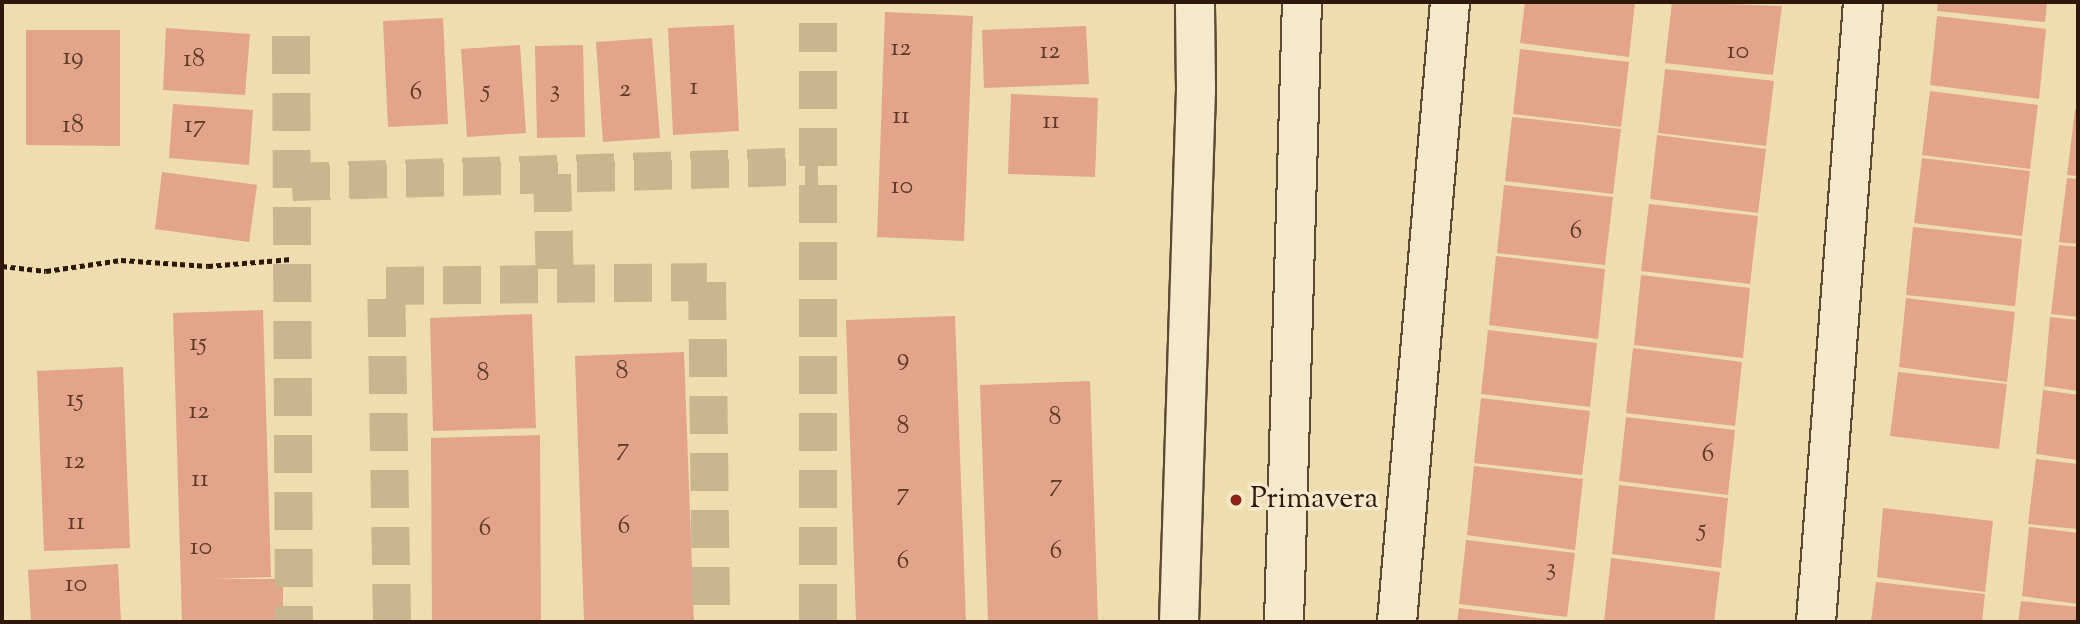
<!DOCTYPE html>
<html>
<head>
<meta charset="utf-8">
<style>
	body { margin:0 }
	#map { position:relative; width:2080px; height:624px; overflow:hidden; background:#eeddaf; font-family:"Sorts Mill Goudy",serif }
	div>[style] { position:absolute }
	.building>* { inset:0; background:#e3a489 }
	.minor-tunnel>* { height:38px; margin-top:-19px; transform-origin:0; background:repeating-linear-gradient(90deg,#c8b68e 0 38px,transparent 0 57px) }
	.path>* { height:4.5px; margin-top:-2.25px; transform-origin:0; background:repeating-linear-gradient(90deg,#2e180c 0 5px,transparent 0 8.5px) }
	.roads { filter:drop-shadow(2px 0 #5e4935) drop-shadow(-2px 0 #5e4935) drop-shadow(0 2px #5e4935) drop-shadow(0 -2px #5e4935) }
	.minor>* { height:38px; margin:-19px; padding:0 19px; transform-origin:19px; border-radius:19px; background:#f4e9cb }
	.dots>* { width:19px; height:19px; translate:-50% -50%; box-sizing:border-box; border:4px solid #f4e9cb; border-radius:50% }
	span { translate:-50% -50%; white-space:nowrap; text-align:center; line-height:1.15; -webkit-text-stroke:7px #f4e9cb; paint-order:stroke }
	.number-label { font-size:26px; color:#5b3b2b }
	.number-label span { -webkit-text-stroke-width:0 }
	.poi-label { font-size:30px; color:#2e180c }
	.left { translate:0 -50%; text-align:left }
	.frame { position:absolute; inset:0; border:4px solid #2e180c; pointer-events:none }
</style>
</head>
<body>
<div id="map">
	<div class="building">
		<div style="clip-path:polygon(1525px 2px,1635px 2px,1629px 57px,1520px 43px)"></div>
		<div style="clip-path:polygon(1672px 2px,1782px 6px,1773px 75px,1665px 63px)"></div>
		<div style="clip-path:polygon(1938px 2px,2047px 2px,2045px 22px,1937px 11px)"></div>
		<div style="clip-path:polygon(885px 12px,973px 16px,964px 241px,877px 237px)"></div>
		<div style="clip-path:polygon(1937px 16px,2046px 29px,2039px 99px,1930px 85px)"></div>
		<div style="clip-path:polygon(443px 18px,448px 124px,388px 127px,383px 21px)"></div>
		<div style="clip-path:polygon(734px 25px,739px 131px,673px 135px,668px 28px)"></div>
		<div style="clip-path:polygon(1086px 26px,1089px 84px,984px 88px,982px 30px)"></div>
		<div style="clip-path:polygon(166px 28px,250px 34px,245px 95px,163px 90px)"></div>
		<div style="clip-path:polygon(26px 30px,120px 30px,120px 146px,26px 145px)"></div>
		<div style="clip-path:polygon(652px 38px,660px 138px,603px 142px,596px 42px)"></div>
		<div style="clip-path:polygon(520px 45px,526px 133px,467px 137px,461px 49px)"></div>
		<div style="clip-path:polygon(583px 45px,585px 137px,537px 138px,535px 46px)"></div>
		<div style="clip-path:polygon(1520px 49px,1629px 62px,1621px 127px,1513px 114px)"></div>
		<div style="clip-path:polygon(1665px 69px,1774px 81px,1766px 146px,1658px 133px)"></div>
		<div style="clip-path:polygon(1930px 91px,2038px 105px,2030px 169px,1922px 155px)"></div>
		<div style="clip-path:polygon(1011px 94px,1098px 98px,1095px 177px,1008px 174px)"></div>
		<div style="clip-path:polygon(173px 104px,253px 110px,249px 165px,169px 158px)"></div>
		<div style="clip-path:polygon(2075px 110px,2078px 110px,2078px 176px,2067px 175px)"></div>
		<div style="clip-path:polygon(1512px 117px,1621px 129px,1613px 194px,1505px 181px)"></div>
		<div style="clip-path:polygon(1657px 135px,1766px 149px,1758px 213px,1650px 199px)"></div>
		<div style="clip-path:polygon(1922px 158px,2030px 171px,2022px 236px,1914px 223px)"></div>
		<div style="clip-path:polygon(162px 172px,257px 185px,249px 242px,155px 229px)"></div>
		<div style="clip-path:polygon(2067px 178px,2078px 179px,2078px 244px,2059px 242px)"></div>
		<div style="clip-path:polygon(1504px 185px,1613px 197px,1605px 265px,1497px 253px)"></div>
		<div style="clip-path:polygon(1649px 204px,1758px 216px,1750px 284px,1641px 271px)"></div>
		<div style="clip-path:polygon(1913px 227px,2022px 239px,2015px 306px,1906px 295px)"></div>
		<div style="clip-path:polygon(2059px 245px,2078px 247px,2078px 317px,2051px 314px)"></div>
		<div style="clip-path:polygon(1496px 256px,1605px 269px,1598px 339px,1489px 325px)"></div>
		<div style="clip-path:polygon(1641px 275px,1750px 288px,1743px 358px,1634px 345px)"></div>
		<div style="clip-path:polygon(1906px 298px,2015px 312px,2007px 382px,1899px 367px)"></div>
		<div style="clip-path:polygon(263px 310px,271px 577px,214px 579px,283px 579px,283px 622px,182px 622px,173px 313px)"></div>
		<div style="clip-path:polygon(532px 314px,536px 428px,433px 431px,430px 318px)"></div>
		<div style="clip-path:polygon(955px 316px,966px 622px,856px 622px,846px 320px)"></div>
		<div style="clip-path:polygon(2050px 317px,2078px 320px,2078px 391px,2044px 386px)"></div>
		<div style="clip-path:polygon(1488px 330px,1597px 343px,1590px 407px,1481px 394px)"></div>
		<div style="clip-path:polygon(1633px 348px,1742px 362px,1735px 426px,1626px 413px)"></div>
		<div style="clip-path:polygon(684px 352px,694px 622px,584px 622px,575px 356px)"></div>
		<div style="clip-path:polygon(123px 367px,130px 548px,44px 551px,37px 371px)"></div>
		<div style="clip-path:polygon(1898px 372px,2007px 384px,1999px 449px,1890px 436px)"></div>
		<div style="clip-path:polygon(1090px 381px,1098px 622px,988px 622px,980px 385px)"></div>
		<div style="clip-path:polygon(2043px 390px,2078px 395px,2078px 460px,2036px 454px)"></div>
		<div style="clip-path:polygon(1481px 398px,1590px 411px,1582px 475px,1474px 463px)"></div>
		<div style="clip-path:polygon(1626px 417px,1735px 430px,1728px 495px,1619px 481px)"></div>
		<div style="clip-path:polygon(540px 435px,541px 622px,432px 622px,431px 438px)"></div>
		<div style="clip-path:polygon(2036px 459px,2078px 464px,2078px 529px,2028px 524px)"></div>
		<div style="clip-path:polygon(1474px 466px,1583px 479px,1575px 550px,1467px 535px)"></div>
		<div style="clip-path:polygon(1619px 485px,1728px 498px,1721px 568px,1612px 554px)"></div>
		<div style="clip-path:polygon(1883px 508px,1993px 521px,1985px 592px,1877px 577px)"></div>
		<div style="clip-path:polygon(2029px 527px,2078px 533px,2078px 604px,2022px 596px)"></div>
		<div style="clip-path:polygon(1466px 540px,1575px 553px,1567px 617px,1459px 604px)"></div>
		<div style="clip-path:polygon(1611px 558px,1720px 572px,1714px 622px,1604px 622px)"></div>
		<div style="clip-path:polygon(118px 564px,121px 622px,31px 622px,28px 570px)"></div>
		<div style="clip-path:polygon(1876px 582px,1985px 594px,1982px 622px,1871px 622px)"></div>
		<div style="clip-path:polygon(2021px 601px,2078px 607px,2078px 622px,2018px 622px)"></div>
		<div style="clip-path:polygon(1459px 608px,1562px 621px,1562px 622px,1457px 622px)"></div>
	</div>
	<div class="minor-tunnel">
		<div style="left:291px;top:36px;width:586px;rotate:89.71deg"></div>
		<div style="left:552px;top:174px;width:109px;rotate:88.4deg"></div>
		<div style="left:292px;top:182px;width:526px;rotate:-1.74deg"></div>
		<div style="left:392px;top:622px;width:336px;rotate:-91deg"></div>
		<div style="left:386px;top:286px;width:321px;rotate:-0.7deg"></div>
		<div style="left:707px;top:282px;width:340px;rotate:89.3deg"></div>
		<div style="left:818px;top:622px;width:599px;rotate:-90deg"></div>
	</div>
	<div class="path">
		<div style="left:2px;top:266px;width:44px;rotate:6.5deg"></div>
		<div style="left:46px;top:271px;width:76px;rotate:-8.3deg"></div>
		<div style="left:121px;top:260px;width:87px;rotate:3.9deg"></div>
		<div style="left:208px;top:266px;width:84px;rotate:-4.8deg"></div>
	</div>
	<div class="roads">
		<div class="minor">
			<div style="left:1179px;top:622px;width:533px;rotate:-88.17deg"></div>
			<div style="left:1196px;top:89px;width:87px;rotate:-90.7deg"></div>
			<div style="left:1284px;top:622px;width:620px;rotate:-88.34deg"></div>
			<div style="left:1397px;top:622px;width:622px;rotate:-85.11deg"></div>
			<div style="left:1816px;top:622px;width:622px;rotate:-85.66deg"></div>
		</div>
	</div>
	<div class="dots">
		<div style="left:1236px;top:500px;background:#8f2418"></div>
	</div>
	<div class="number-label">
		<span style="left:901px;top:49px">12</span>
		<span style="left:1050px;top:52px">12</span>
		<span style="left:1738px;top:52px">10</span>
		<span style="left:73px;top:58px">19</span>
		<span style="left:194px;top:60px">18</span>
		<span style="left:694px;top:88px">1</span>
		<span style="left:625px;top:90px">2</span>
		<span style="left:486px;top:91px">5</span>
		<span style="left:555px;top:91px">3</span>
		<span style="left:416px;top:93px">6</span>
		<span style="left:901px;top:117px">11</span>
		<span style="left:1051px;top:122px">11</span>
		<span style="left:73px;top:126px">18</span>
		<span style="left:195px;top:126px">17</span>
		<span style="left:902px;top:187px">10</span>
		<span style="left:1576px;top:232px">6</span>
		<span style="left:198px;top:344px">15</span>
		<span style="left:903px;top:359px">9</span>
		<span style="left:622px;top:372px">8</span>
		<span style="left:483px;top:374px">8</span>
		<span style="left:75px;top:400px">15</span>
		<span style="left:199px;top:412px">12</span>
		<span style="left:1055px;top:418px">8</span>
		<span style="left:903px;top:427px">8</span>
		<span style="left:623px;top:449px">7</span>
		<span style="left:1708px;top:455px">6</span>
		<span style="left:75px;top:462px">12</span>
		<span style="left:200px;top:480px">11</span>
		<span style="left:1056px;top:485px">7</span>
		<span style="left:903px;top:494px">7</span>
		<span style="left:76px;top:523px">11</span>
		<span style="left:624px;top:527px">6</span>
		<span style="left:485px;top:529px">6</span>
		<span style="left:1702px;top:530px">5</span>
		<span style="left:201px;top:548px">10</span>
		<span style="left:1056px;top:552px">6</span>
		<span style="left:903px;top:562px">6</span>
		<span style="left:1551px;top:569px">3</span>
		<span style="left:76px;top:585px">10</span>
	</div>
	<div class="poi-label">
		<span class="left" style="left:1250px;top:500px">Primavera</span>
	</div>
	<div class="frame"></div>
</div>
</body>
</html>
